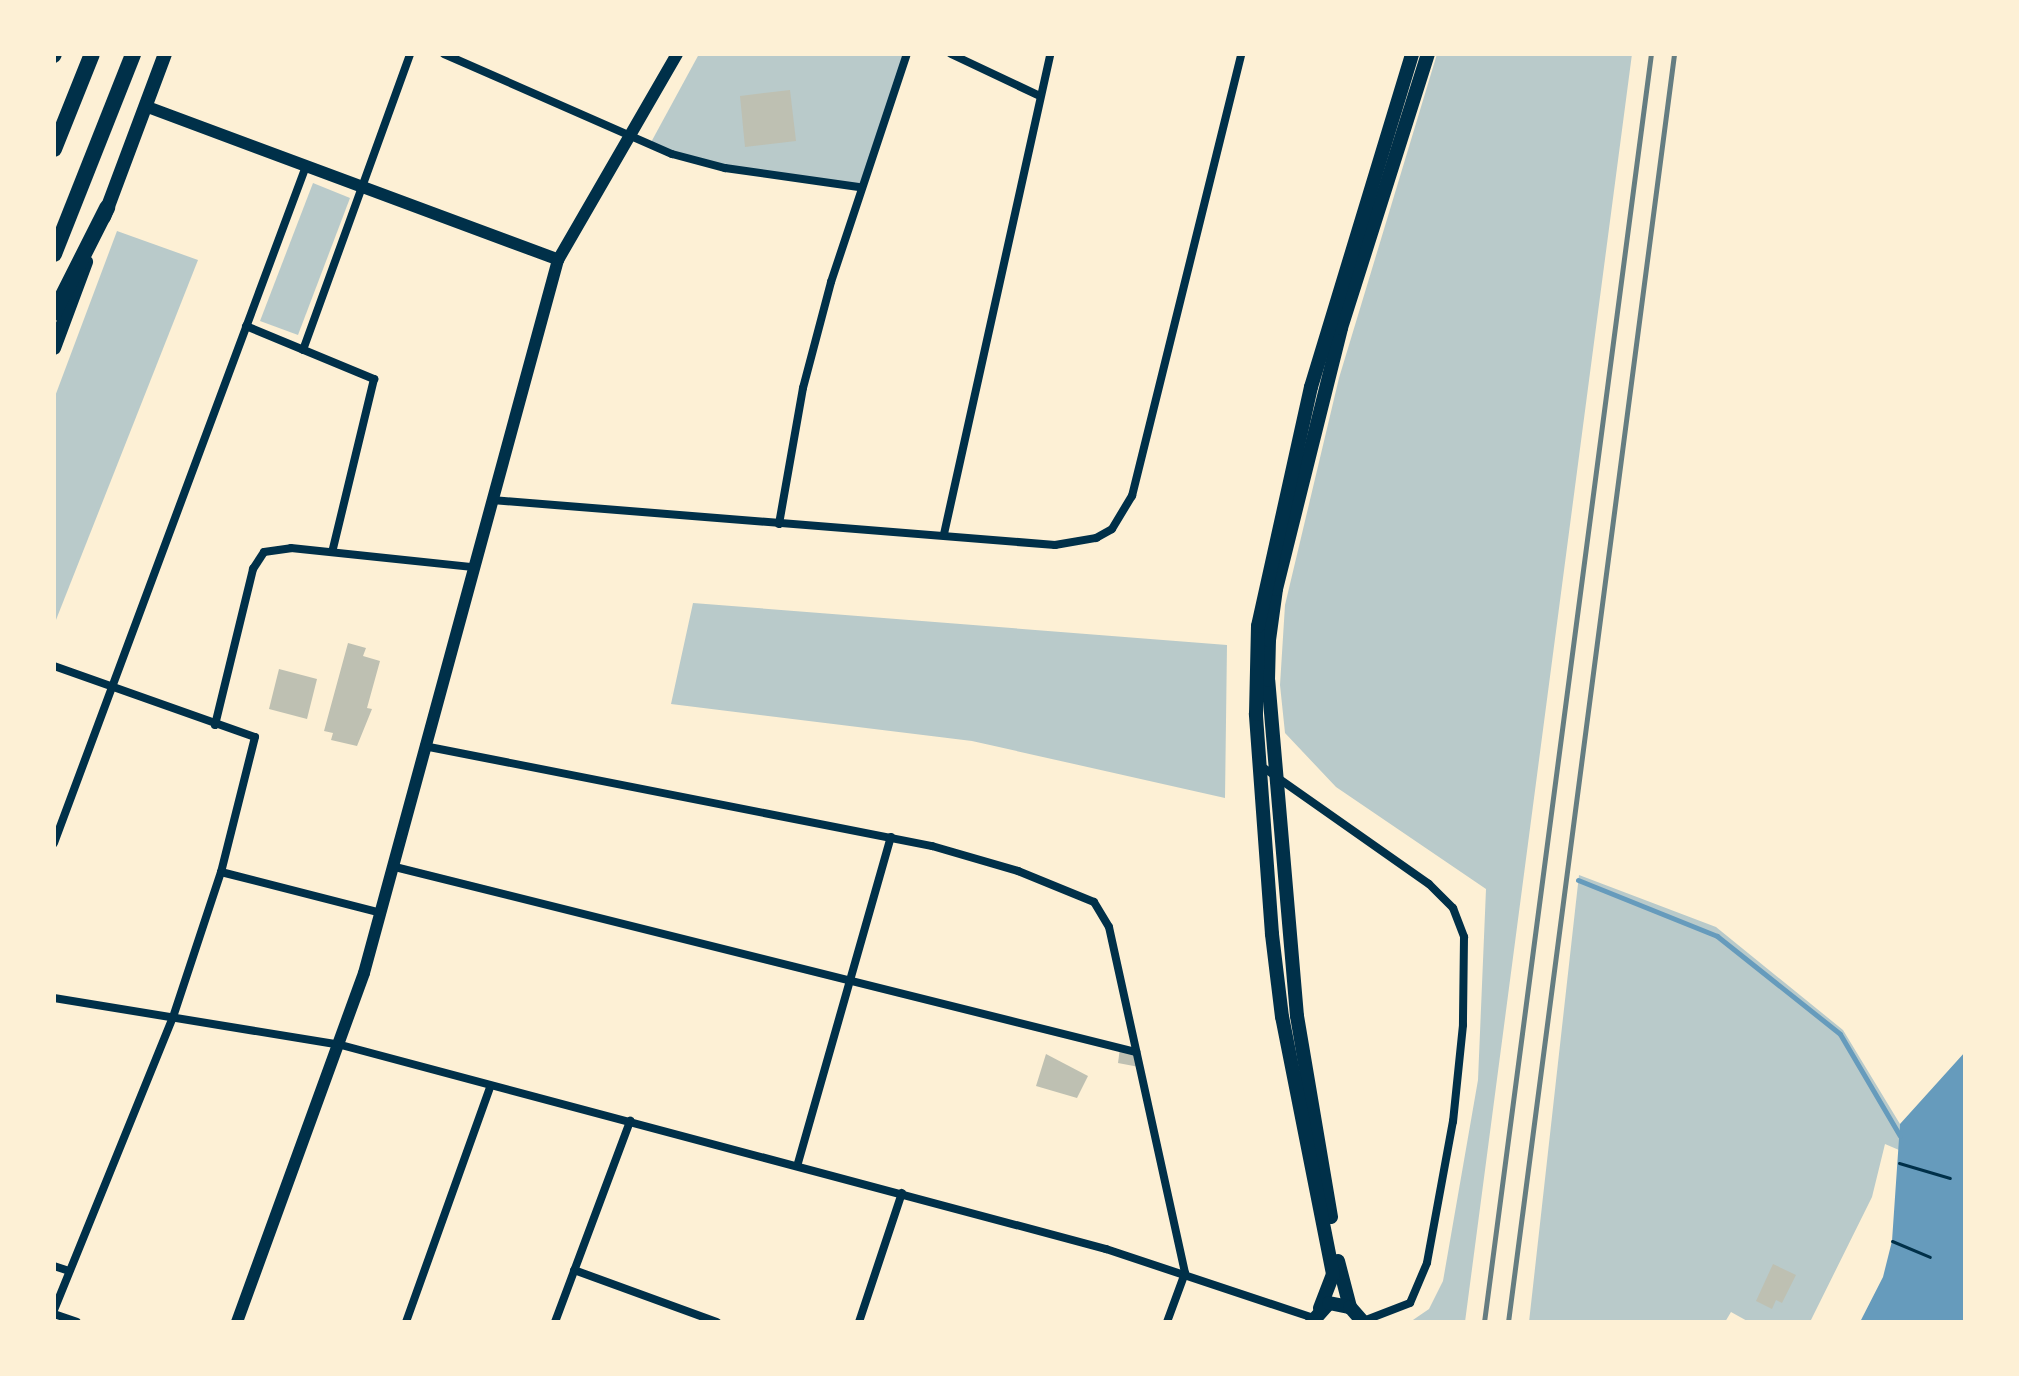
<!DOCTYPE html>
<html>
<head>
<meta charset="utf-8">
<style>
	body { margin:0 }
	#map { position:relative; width:2019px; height:1376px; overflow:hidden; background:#fdf0d5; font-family:Helvetica,sans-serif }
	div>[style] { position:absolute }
	.green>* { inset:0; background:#b9caca }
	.water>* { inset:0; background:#669bbc }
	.stream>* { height:5px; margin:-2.5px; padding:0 2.5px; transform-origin:2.5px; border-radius:2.5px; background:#669bbc }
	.building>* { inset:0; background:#bec0b2 }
	.path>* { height:3px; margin:-1.5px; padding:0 1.5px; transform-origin:1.5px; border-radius:1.5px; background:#003049 }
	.minor>* { height:8px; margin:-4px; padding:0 4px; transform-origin:4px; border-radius:4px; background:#003049 }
	.tertiary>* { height:12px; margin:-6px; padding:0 6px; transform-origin:6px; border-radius:6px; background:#003049 }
	.secondary>* { height:14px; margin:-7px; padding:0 7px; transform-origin:7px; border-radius:7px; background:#003049 }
	.trunk>* { height:16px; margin:-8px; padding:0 8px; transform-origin:8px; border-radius:8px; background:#003049 }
	.rail>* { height:5px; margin:-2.5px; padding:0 2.5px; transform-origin:2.5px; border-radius:2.5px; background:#657d81 }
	span { translate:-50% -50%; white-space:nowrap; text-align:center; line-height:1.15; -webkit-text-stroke:6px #fdf0d5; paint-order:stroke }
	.frame { position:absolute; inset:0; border:56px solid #fdf0d5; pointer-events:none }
</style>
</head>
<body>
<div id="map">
	<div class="green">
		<div style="clip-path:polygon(699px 54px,907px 54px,859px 187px,725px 168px,649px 146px)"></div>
		<div style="clip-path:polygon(1437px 54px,1632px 54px,1465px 1322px,1410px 1322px,1429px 1309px,1443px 1281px,1478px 1080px,1486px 889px,1336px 787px,1285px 733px,1280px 685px,1285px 605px,1339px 378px)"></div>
		<div style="clip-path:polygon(313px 183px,350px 198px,298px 335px,260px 321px)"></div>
		<div style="clip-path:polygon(117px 231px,198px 260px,54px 625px,54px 399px)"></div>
		<div style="clip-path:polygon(693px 603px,1227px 645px,1225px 798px,972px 741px,671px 704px)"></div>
		<div style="clip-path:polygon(1579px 875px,1716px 927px,1843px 1030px,1900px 1124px,1899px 1150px,1885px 1144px,1872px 1197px,1810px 1322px,1749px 1322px,1731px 1312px,1725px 1322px,1529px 1322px)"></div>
	</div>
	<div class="water">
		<div style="clip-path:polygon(1965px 1052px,1965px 1322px,1860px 1322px,1883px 1277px,1892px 1241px,1900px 1124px)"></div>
	</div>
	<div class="stream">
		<div style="left:1578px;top:880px;width:150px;rotate:21.9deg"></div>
		<div style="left:1717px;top:936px;width:157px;rotate:38.5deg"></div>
		<div style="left:1840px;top:1034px;width:118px;rotate:59.5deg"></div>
	</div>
	<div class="building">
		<div style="clip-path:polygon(790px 90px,796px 141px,745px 147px,740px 96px)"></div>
		<div style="clip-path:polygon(348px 643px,366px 648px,363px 656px,380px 661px,367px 708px,372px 709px,357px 746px,331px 740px,333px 733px,324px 731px)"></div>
		<div style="clip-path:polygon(279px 669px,317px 679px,307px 719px,269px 709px)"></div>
		<div style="clip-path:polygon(1120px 1048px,1136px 1052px,1139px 1067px,1118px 1063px)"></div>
		<div style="clip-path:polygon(1046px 1054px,1088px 1076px,1077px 1098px,1036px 1086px)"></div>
		<div style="clip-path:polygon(1773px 1264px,1796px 1275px,1782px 1303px,1776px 1300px,1772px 1309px,1756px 1301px)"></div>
	</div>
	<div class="path">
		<div style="left:1899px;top:1163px;width:53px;rotate:16.4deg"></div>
		<div style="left:1892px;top:1241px;width:41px;rotate:22.8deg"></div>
	</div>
	<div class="minor">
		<div style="left:444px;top:54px;width:249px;rotate:23.7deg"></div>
		<div style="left:672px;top:154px;width:55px;rotate:14.8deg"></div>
		<div style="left:725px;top:168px;width:135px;rotate:8.1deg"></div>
		<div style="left:951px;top:54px;width:98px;rotate:25.3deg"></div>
		<div style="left:246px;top:326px;width:139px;rotate:22.5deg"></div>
		<div style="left:374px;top:379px;width:178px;rotate:103.6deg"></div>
		<div style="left:303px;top:350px;width:315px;rotate:-70.1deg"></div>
		<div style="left:492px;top:500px;width:565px;rotate:4.57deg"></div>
		<div style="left:1055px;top:545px;width:42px;rotate:-9.7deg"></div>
		<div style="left:1096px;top:538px;width:18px;rotate:-29deg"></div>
		<div style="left:1112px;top:529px;width:39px;rotate:-59deg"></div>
		<div style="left:1132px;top:496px;width:455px;rotate:-76.1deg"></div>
		<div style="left:779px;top:524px;width:138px;rotate:-80deg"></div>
		<div style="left:803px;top:388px;width:110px;rotate:-75.2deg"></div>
		<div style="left:831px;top:282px;width:240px;rotate:-71.6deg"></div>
		<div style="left:944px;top:534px;width:492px;rotate:-77.5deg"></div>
		<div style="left:54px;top:666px;width:213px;rotate:19.5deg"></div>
		<div style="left:255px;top:737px;width:139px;rotate:104.1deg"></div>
		<div style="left:221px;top:872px;width:153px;rotate:108.3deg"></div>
		<div style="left:173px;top:1017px;width:316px;rotate:112.1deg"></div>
		<div style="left:215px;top:725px;width:161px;rotate:-76.3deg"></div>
		<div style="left:253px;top:569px;width:20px;rotate:-57deg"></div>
		<div style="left:264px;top:552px;width:27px;rotate:-8deg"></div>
		<div style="left:291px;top:548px;width:183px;rotate:6deg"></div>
		<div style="left:424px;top:746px;width:518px;rotate:11.14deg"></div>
		<div style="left:932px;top:846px;width:90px;rotate:16.2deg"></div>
		<div style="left:1018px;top:871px;width:82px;rotate:22.2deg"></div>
		<div style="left:1094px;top:902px;width:29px;rotate:59deg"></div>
		<div style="left:1109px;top:927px;width:354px;rotate:77.6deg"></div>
		<div style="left:1185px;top:1273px;width:52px;rotate:110.2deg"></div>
		<div style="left:1261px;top:766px;width:205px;rotate:35.1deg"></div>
		<div style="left:1429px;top:884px;width:34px;rotate:45deg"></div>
		<div style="left:1453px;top:908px;width:31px;rotate:69deg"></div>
		<div style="left:1464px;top:937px;width:88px;rotate:90.7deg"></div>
		<div style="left:1463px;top:1025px;width:97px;rotate:95.9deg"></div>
		<div style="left:1453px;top:1121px;width:144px;rotate:100.4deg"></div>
		<div style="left:1427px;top:1263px;width:43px;rotate:113deg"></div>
		<div style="left:1410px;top:1303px;width:50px;rotate:159deg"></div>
		<div style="left:54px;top:843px;width:722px;rotate:-69.58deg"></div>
		<div style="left:395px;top:867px;width:764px;rotate:14.02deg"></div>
		<div style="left:221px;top:872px;width:166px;rotate:14.3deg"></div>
		<div style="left:54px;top:998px;width:291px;rotate:9.3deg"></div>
		<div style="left:341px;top:1045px;width:792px;rotate:14.93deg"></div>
		<div style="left:1106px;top:1249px;width:218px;rotate:18.4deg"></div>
		<div style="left:798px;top:1163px;width:339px;rotate:-74.1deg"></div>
		<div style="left:54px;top:1266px;width:16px;rotate:18deg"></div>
		<div style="left:574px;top:1270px;width:152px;rotate:20deg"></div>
		<div style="left:54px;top:1314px;width:24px;rotate:19deg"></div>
		<div style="left:406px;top:1322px;width:249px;rotate:-70.3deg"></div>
		<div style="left:555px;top:1322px;width:215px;rotate:-69.5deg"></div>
		<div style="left:859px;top:1322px;width:136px;rotate:-71.6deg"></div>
	</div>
	<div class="tertiary">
		<div style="left:145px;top:106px;width:441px;rotate:20.4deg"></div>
		<div style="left:237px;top:1322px;width:371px;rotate:-70deg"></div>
		<div style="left:364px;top:973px;width:739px;rotate:-74.78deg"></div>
		<div style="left:558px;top:260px;width:238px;rotate:-60deg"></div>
	</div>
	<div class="secondary">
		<div style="left:54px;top:56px;width:2px;rotate:-63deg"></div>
		<div style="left:104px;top:217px;width:174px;rotate:-69.5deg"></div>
		<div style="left:54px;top:348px;width:92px;rotate:-69.6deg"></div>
		<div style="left:1331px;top:1217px;width:204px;rotate:-99.6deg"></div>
		<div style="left:1297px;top:1016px;width:337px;rotate:-94.9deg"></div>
		<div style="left:1268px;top:680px;width:40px;rotate:-88.6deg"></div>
		<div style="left:1269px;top:640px;width:51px;rotate:-82.2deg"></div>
		<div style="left:1276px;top:589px;width:269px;rotate:-76deg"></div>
		<div style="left:1341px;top:328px;width:287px;rotate:-72.4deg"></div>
		<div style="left:1338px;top:1261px;width:48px;rotate:75.4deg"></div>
		<div style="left:1320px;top:1308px;width:36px;rotate:-69deg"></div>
		<div style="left:1333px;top:1274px;width:262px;rotate:-101.2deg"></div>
		<div style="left:1282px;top:1017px;width:84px;rotate:-96.9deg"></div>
		<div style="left:1272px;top:934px;width:221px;rotate:-94.2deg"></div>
		<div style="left:1256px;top:714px;width:88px;rotate:-88.7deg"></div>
		<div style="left:1258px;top:626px;width:245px;rotate:-77.5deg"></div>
		<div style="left:1311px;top:387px;width:348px;rotate:-73.1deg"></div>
		<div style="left:1312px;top:1322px;width:25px;rotate:-48deg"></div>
		<div style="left:1329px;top:1303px;width:21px;rotate:11deg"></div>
		<div style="left:1350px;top:1307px;width:20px;rotate:49deg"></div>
	</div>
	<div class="trunk">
		<div style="left:54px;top:149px;width:102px;rotate:-68.2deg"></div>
		<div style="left:54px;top:254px;width:215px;rotate:-68.4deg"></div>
		<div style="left:54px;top:313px;width:118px;rotate:-63.2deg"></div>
	</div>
	<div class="rail">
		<div style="left:1484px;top:1322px;width:1279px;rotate:-82.5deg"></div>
		<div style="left:1508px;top:1322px;width:1279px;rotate:-82.54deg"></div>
	</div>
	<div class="frame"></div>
</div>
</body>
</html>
